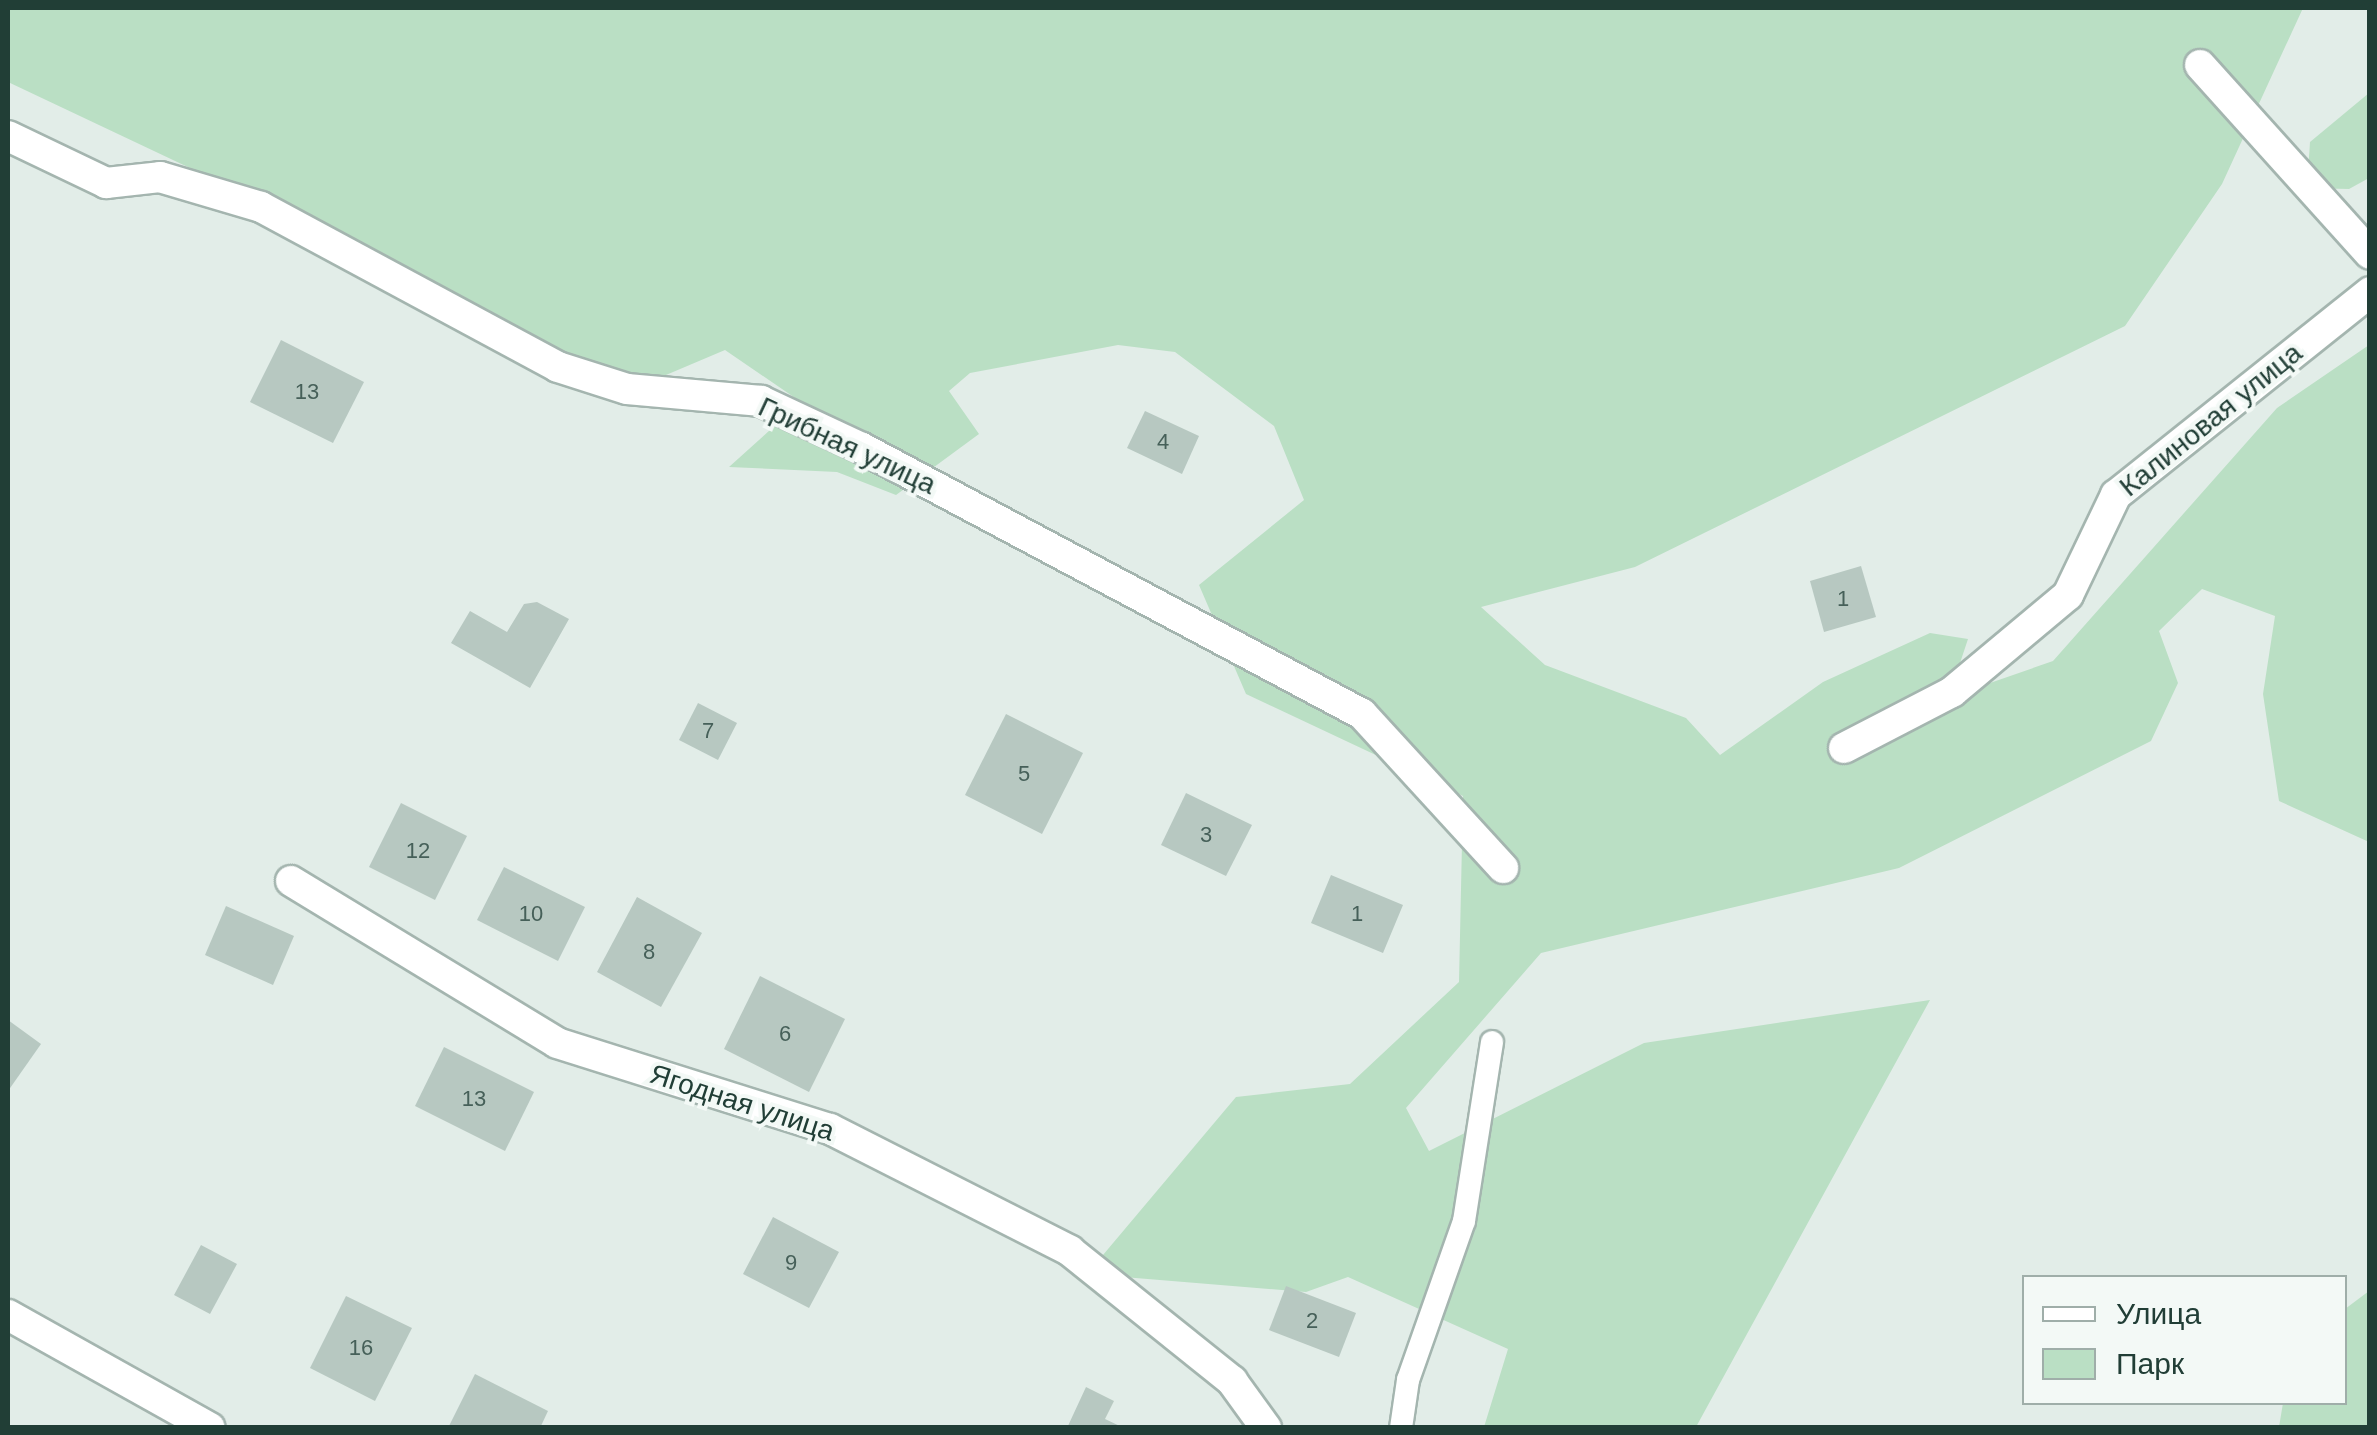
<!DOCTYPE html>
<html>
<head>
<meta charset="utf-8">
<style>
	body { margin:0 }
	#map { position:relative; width:2377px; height:1435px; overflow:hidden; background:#e2ede8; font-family:Helvetica,sans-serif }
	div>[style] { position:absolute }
	.green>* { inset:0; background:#badfc4 }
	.building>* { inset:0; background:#b7c8c1 }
	.roads { filter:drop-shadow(2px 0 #a4b5af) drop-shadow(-2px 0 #a4b5af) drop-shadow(0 2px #a4b5af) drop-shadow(0 -2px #a4b5af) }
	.lane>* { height:22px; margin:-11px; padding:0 11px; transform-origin:11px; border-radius:11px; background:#fff }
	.street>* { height:30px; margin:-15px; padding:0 15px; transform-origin:15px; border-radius:15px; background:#fff }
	span { translate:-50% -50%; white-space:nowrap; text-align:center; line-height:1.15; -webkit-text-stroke:8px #f3f9f6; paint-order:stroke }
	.number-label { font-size:22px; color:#466059 }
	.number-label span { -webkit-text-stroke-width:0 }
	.street-label { font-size:28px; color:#213e36 }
	.frame { position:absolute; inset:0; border:10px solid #213e36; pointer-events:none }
	.legend { position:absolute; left:2022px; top:1275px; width:325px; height:130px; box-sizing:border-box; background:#f3f9f6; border:2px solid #9faea9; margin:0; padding:12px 18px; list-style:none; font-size:30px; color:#213e36 }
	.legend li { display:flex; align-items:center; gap:20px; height:50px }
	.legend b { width:50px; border:2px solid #9faea9 }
</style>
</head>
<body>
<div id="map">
	<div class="green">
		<div style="clip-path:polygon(8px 8px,2303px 8px,2222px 184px,2125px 326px,1635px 567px,1481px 607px,1545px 665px,1686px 718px,1720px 755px,1823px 682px,1930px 633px,1968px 639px,1954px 681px,1990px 683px,2053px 661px,2277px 408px,2369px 345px,2369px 842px,2279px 801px,2263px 694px,2275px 616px,2202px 589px,2159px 631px,2178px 683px,2151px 741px,1899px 868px,1541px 953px,1406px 1108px,1429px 1151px,1644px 1043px,1930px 1000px,1696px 1427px,1484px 1427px,1508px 1349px,1348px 1277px,1306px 1292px,1087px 1274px,1236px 1097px,1350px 1084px,1459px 982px,1463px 796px,1246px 694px,1199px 585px,1304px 500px,1274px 426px,1175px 352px,1118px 345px,970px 373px,949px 391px,979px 434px,896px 495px,837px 472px,729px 467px,801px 402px,725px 350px,640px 386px,517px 346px,427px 280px,8px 82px)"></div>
		<div style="clip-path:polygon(2369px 93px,2369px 178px,2349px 189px,2307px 188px,2310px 142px)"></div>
		<div style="clip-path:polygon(2369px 1291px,2369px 1427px,2279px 1427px,2283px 1403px,2344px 1402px,2345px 1309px)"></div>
	</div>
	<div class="building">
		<div style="clip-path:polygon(281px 340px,364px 382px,333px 443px,250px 402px)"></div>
		<div style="clip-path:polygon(1145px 411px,1199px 436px,1182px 474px,1127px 448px)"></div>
		<div style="clip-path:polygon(1861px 566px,1876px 617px,1824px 632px,1810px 581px)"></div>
		<div style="clip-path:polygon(537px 602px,569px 619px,530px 688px,451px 643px,470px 611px,507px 632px,524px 604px)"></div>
		<div style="clip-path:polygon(698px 703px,737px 723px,718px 760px,679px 740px)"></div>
		<div style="clip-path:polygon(1006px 714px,1083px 753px,1042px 834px,965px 795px)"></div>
		<div style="clip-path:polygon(1186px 793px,1252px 825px,1226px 876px,1161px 845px)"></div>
		<div style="clip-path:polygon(401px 803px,467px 836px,435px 900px,369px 867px)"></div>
		<div style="clip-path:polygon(504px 867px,585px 907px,558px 961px,477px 920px)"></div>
		<div style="clip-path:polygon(1331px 875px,1403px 905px,1383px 953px,1311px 923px)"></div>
		<div style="clip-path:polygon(637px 897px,702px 933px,661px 1007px,597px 972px)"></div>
		<div style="clip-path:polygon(226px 906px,294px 936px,273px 985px,205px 955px)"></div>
		<div style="clip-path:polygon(760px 976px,845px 1019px,809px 1092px,724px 1049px)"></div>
		<div style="clip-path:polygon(8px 1020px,41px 1044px,8px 1091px)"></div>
		<div style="clip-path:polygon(444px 1047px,534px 1092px,505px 1151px,415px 1106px)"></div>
		<div style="clip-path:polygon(773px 1217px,839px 1252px,809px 1308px,743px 1274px)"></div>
		<div style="clip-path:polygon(201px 1245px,237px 1264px,210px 1314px,174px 1295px)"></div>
		<div style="clip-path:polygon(1286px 1286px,1356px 1313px,1339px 1357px,1269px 1330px)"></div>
		<div style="clip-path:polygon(346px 1296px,412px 1328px,375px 1401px,310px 1368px)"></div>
		<div style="clip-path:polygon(475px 1374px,548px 1411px,540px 1428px,448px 1428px)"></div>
		<div style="clip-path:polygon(1086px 1387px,1114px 1401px,1105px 1419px,1124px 1428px,1067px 1428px)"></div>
	</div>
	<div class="roads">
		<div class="lane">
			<div style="left:1401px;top:1428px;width:49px;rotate:-81.7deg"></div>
			<div style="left:1408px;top:1380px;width:169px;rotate:-70.6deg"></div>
			<div style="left:1464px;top:1221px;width:181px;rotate:-81.1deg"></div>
		</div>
		<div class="street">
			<div style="left:2200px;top:65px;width:254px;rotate:48deg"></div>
			<div style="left:8px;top:136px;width:109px;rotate:25.6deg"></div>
			<div style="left:106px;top:183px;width:54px;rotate:-6.3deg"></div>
			<div style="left:160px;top:177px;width:105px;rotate:16.5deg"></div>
			<div style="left:261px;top:207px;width:337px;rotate:28.3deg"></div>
			<div style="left:558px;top:367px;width:72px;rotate:17.7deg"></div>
			<div style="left:627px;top:389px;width:135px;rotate:5.1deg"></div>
			<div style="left:761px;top:401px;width:111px;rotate:25deg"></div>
			<div style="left:862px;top:448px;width:566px;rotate:28.01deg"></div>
			<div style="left:1362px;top:714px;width:209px;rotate:47.5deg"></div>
			<div style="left:1844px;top:748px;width:122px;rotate:-27.4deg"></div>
			<div style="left:1952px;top:692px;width:151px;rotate:-39.9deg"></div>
			<div style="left:2068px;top:595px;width:111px;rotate:-64.4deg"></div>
			<div style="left:2116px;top:495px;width:325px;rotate:-38.6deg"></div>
			<div style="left:291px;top:881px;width:311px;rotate:31.3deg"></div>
			<div style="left:557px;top:1043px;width:286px;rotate:17.5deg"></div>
			<div style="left:830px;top:1129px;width:269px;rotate:26.9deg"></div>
			<div style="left:1070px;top:1251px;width:208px;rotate:38.7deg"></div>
			<div style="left:1232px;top:1381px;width:58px;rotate:54.1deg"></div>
			<div style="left:8px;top:1315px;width:231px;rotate:29.2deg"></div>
		</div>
	</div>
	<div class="number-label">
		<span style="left:307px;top:392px">13</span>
		<span style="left:1163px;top:442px">4</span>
		<span style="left:1843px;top:599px">1</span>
		<span style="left:708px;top:731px">7</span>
		<span style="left:1024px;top:774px">5</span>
		<span style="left:1206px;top:835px">3</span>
		<span style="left:418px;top:851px">12</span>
		<span style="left:531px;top:914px">10</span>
		<span style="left:1357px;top:914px">1</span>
		<span style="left:649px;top:952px">8</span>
		<span style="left:785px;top:1034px">6</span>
		<span style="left:474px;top:1099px">13</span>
		<span style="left:791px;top:1263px">9</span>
		<span style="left:1312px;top:1321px">2</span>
		<span style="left:361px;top:1348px">16</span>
	</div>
	<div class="street-label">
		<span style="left:2211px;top:420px;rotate:-39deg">Калиновая улица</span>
		<span style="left:847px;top:446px;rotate:25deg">Грибная улица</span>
		<span style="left:742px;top:1103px;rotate:18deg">Ягодная улица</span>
	</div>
	<div class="frame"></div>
	<ul class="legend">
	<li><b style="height:12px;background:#fff"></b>Улица</li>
	<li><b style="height:28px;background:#badfc4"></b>Парк</li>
	</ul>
</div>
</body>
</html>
